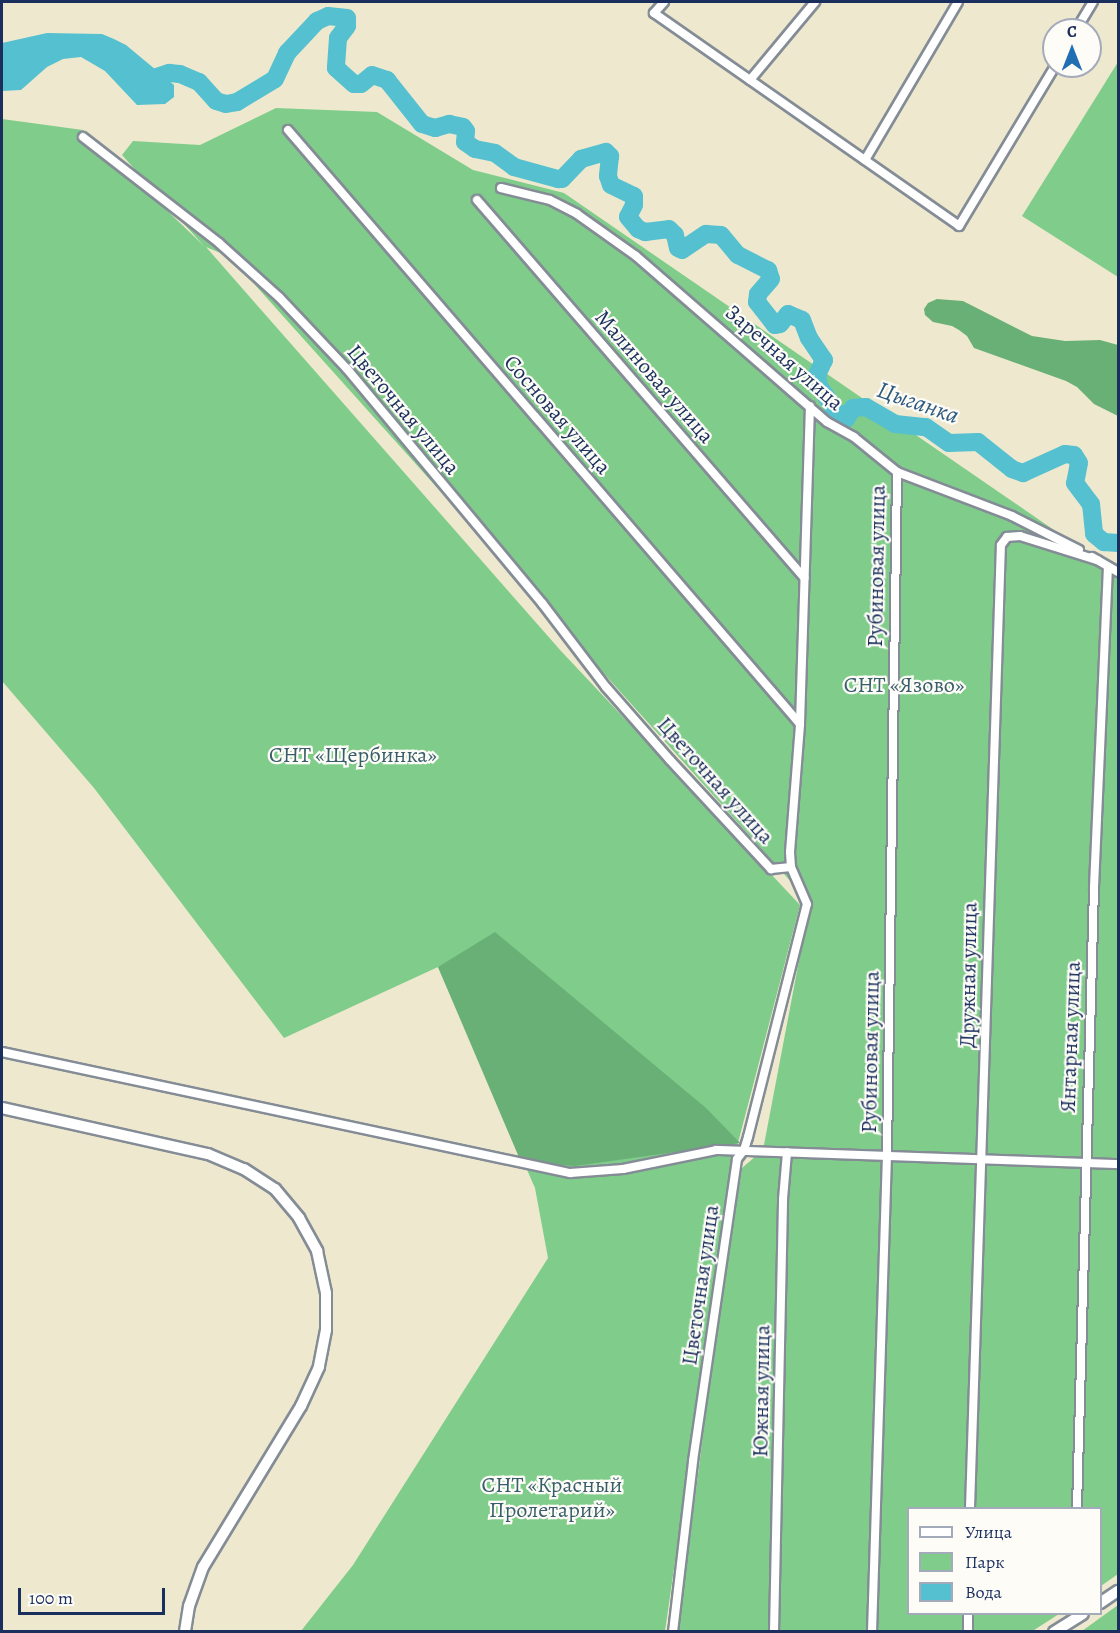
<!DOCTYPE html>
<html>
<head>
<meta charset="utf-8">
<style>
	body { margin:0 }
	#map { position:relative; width:1120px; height:1633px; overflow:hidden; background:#eee9ce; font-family:Alegreya,serif }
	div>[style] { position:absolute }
	.green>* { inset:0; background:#80cc8a }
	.forest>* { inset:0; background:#68b076 }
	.water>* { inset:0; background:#55c0cf }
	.river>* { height:18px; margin:-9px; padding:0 9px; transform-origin:9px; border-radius:9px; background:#55c0cf }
	.roads { filter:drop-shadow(2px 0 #848c96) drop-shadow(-2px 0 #848c96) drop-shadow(0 2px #848c96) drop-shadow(0 -2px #848c96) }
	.minor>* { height:8px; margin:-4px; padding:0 4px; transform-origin:4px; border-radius:4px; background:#fff }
	.secondary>* { height:10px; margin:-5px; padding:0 5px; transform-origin:5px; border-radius:5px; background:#fff }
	span { translate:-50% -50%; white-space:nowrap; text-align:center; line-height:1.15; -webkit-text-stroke:4.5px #fdfcf7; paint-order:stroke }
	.street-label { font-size:22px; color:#1b2f5e }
	.park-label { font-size:22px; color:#395e6b }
	.water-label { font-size:24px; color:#2c5a80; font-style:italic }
	.frame { position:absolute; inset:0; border:3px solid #1b2f5e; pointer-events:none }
	.legend { position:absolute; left:907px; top:1507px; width:195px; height:108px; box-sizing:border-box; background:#fdfcf7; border:2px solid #a3aaba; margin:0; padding:8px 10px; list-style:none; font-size:18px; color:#1b2f5e }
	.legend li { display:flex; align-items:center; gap:12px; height:30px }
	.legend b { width:30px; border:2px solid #a3aaba }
	.north { position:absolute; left:1042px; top:18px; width:60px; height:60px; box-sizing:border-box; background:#fdfcf7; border:2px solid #a3aaba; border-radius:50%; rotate:0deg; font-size:16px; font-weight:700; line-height:24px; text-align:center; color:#1b2f5e }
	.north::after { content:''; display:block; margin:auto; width:21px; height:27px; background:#1f6fb2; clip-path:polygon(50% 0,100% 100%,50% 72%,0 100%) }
	.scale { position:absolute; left:18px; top:1588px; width:147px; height:27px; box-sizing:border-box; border:3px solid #1b2f5e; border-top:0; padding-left:8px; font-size:18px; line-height:21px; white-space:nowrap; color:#1b2f5e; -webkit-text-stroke:4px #fdfcf7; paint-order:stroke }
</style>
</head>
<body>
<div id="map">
	<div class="green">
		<div style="clip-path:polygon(1118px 62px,1118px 277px,1022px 216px)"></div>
		<div style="clip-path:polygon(276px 108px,377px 112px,473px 170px,564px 193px,1118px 574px,1118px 1574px,1101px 1586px,1100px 1508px,908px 1508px,908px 1614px,1059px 1614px,1031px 1632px,678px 1631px,714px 1349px,742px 1168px,763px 1150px,810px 903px,230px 257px,206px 247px,561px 651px,800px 905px,732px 1166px,665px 1631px,301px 1631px,353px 1565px,548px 1258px,535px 1188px,438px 967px,284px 1038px,94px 788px,2px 681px,2px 119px,83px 130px,204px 246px,122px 155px,133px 141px,200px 145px)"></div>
		<div style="clip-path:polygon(1118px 1605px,1118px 1631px,1082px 1631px)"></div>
	</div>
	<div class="forest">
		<div style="clip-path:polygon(937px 299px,963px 301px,1032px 336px,1065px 341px,1100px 340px,1118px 345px,1118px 416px,1094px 404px,1077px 387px,1066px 381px,974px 348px,967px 336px,959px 330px,952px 326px,933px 322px,925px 315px,924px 309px,928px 303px)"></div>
		<div style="clip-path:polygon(495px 932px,706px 1108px,740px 1143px,575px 1166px,521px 1162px,438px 967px)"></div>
	</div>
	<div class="water">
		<div style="clip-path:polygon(47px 33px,102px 34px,114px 39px,126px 45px,174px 85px,174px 97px,165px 104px,137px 105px,105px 71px,81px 57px,63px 59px,47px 67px,21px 90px,2px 91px,2px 43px)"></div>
	</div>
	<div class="river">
		<div style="left:138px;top:83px;width:33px;rotate:-18deg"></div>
		<div style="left:169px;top:73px;width:11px;rotate:5deg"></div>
		<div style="left:180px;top:74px;width:21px;rotate:23deg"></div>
		<div style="left:199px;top:82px;width:25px;rotate:48deg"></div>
		<div style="left:216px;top:101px;width:10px;rotate:17deg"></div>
		<div style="left:226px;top:104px;width:11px;rotate:-10deg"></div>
		<div style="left:237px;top:102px;width:44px;rotate:-31.2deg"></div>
		<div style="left:275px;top:79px;width:29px;rotate:-65deg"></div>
		<div style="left:287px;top:53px;width:44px;rotate:-46.8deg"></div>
		<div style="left:317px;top:21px;width:12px;rotate:-24deg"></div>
		<div style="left:328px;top:16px;width:19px;rotate:6deg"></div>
		<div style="left:347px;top:18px;width:8px;rotate:90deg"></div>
		<div style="left:347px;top:26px;width:15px;rotate:127deg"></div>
		<div style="left:338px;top:38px;width:30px;rotate:94deg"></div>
		<div style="left:336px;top:68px;width:24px;rotate:42deg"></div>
		<div style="left:354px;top:84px;width:7px"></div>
		<div style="left:361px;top:84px;width:14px;rotate:-39deg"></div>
		<div style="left:372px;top:75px;width:16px;rotate:18deg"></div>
		<div style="left:387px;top:80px;width:56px;rotate:51.5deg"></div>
		<div style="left:422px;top:124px;width:14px;rotate:17deg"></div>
		<div style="left:435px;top:128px;width:15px;rotate:-16deg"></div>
		<div style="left:449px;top:124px;width:14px;rotate:12deg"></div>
		<div style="left:463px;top:127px;width:5px;rotate:53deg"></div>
		<div style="left:466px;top:131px;width:11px;rotate:95deg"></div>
		<div style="left:465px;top:142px;width:12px;rotate:35deg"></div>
		<div style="left:475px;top:149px;width:20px;rotate:11deg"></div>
		<div style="left:495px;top:153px;width:24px;rotate:36deg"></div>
		<div style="left:514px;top:167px;width:46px;rotate:15.3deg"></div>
		<div style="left:558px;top:179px;width:4px"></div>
		<div style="left:562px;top:179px;width:28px;rotate:-46deg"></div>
		<div style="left:581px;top:159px;width:26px;rotate:-16deg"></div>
		<div style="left:606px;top:152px;width:6px;rotate:45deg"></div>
		<div style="left:610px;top:156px;width:20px;rotate:96deg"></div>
		<div style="left:608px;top:176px;width:9px;rotate:72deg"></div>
		<div style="left:611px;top:185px;width:25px;rotate:26deg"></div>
		<div style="left:634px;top:196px;width:9px;rotate:90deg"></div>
		<div style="left:634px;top:205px;width:13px;rotate:117deg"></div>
		<div style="left:628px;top:217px;width:16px;rotate:50deg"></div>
		<div style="left:638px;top:229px;width:8px;rotate:23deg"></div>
		<div style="left:645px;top:232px;width:24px;rotate:-7deg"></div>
		<div style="left:669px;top:229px;width:8px;rotate:45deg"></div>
		<div style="left:675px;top:235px;width:13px;rotate:77deg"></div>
		<div style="left:678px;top:248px;width:4px;rotate:27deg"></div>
		<div style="left:682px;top:250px;width:29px;rotate:-34deg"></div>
		<div style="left:706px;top:234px;width:15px;rotate:4deg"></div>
		<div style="left:721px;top:235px;width:26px;rotate:50deg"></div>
		<div style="left:738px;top:255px;width:34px;rotate:27deg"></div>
		<div style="left:768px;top:270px;width:9px;rotate:72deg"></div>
		<div style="left:771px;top:279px;width:20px;rotate:131deg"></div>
		<div style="left:758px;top:294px;width:8px;rotate:97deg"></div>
		<div style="left:757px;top:302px;width:29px;rotate:52deg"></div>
		<div style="left:775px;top:325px;width:5px;rotate:-11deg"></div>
		<div style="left:780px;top:324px;width:13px;rotate:-51deg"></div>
		<div style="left:788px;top:314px;width:15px;rotate:23deg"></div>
		<div style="left:802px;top:320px;width:19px;rotate:69deg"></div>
		<div style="left:809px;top:338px;width:27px;rotate:56deg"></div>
		<div style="left:824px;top:360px;width:17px;rotate:115deg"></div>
		<div style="left:817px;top:375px;width:11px;rotate:80deg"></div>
		<div style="left:819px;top:386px;width:40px;rotate:56deg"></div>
		<div style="left:841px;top:419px;width:5px"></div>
		<div style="left:846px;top:419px;width:13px;rotate:-58deg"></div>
		<div style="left:853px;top:408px;width:13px;rotate:-4deg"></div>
		<div style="left:866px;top:407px;width:34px;rotate:30deg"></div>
		<div style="left:895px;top:424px;width:31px;rotate:6deg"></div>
		<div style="left:926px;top:427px;width:28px;rotate:35deg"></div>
		<div style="left:949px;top:443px;width:29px;rotate:-2deg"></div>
		<div style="left:978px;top:442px;width:43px;rotate:38.5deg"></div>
		<div style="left:1012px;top:469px;width:12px;rotate:20deg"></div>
		<div style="left:1023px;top:473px;width:46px;rotate:-24.3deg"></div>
		<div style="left:1065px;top:454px;width:9px;rotate:6deg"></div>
		<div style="left:1074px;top:455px;width:9px;rotate:58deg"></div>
		<div style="left:1079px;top:463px;width:20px;rotate:101deg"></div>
		<div style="left:1075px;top:483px;width:26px;rotate:53deg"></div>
		<div style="left:1091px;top:504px;width:30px;rotate:84deg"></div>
		<div style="left:1094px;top:534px;width:13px;rotate:39deg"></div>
		<div style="left:1104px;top:542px;width:14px;rotate:4deg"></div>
	</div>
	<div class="roads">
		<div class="minor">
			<div style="left:664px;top:2px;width:15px;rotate:132deg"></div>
			<div style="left:654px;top:13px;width:372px;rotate:34.9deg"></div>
			<div style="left:959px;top:226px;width:187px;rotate:-59deg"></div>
			<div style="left:1076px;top:30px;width:33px;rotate:-59deg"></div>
			<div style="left:750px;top:80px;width:102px;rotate:-50.2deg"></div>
			<div style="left:288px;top:130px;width:784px;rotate:49.24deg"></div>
			<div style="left:83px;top:137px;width:172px;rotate:37.9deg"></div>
			<div style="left:219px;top:243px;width:81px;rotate:42deg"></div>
			<div style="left:279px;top:297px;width:99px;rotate:46.6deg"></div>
			<div style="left:347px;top:369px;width:305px;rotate:50.2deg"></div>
			<div style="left:542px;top:603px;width:106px;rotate:52.7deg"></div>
			<div style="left:606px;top:687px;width:97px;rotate:48.8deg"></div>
			<div style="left:670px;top:760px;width:149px;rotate:47.2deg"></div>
			<div style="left:771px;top:869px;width:20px;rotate:-6deg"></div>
			<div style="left:865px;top:160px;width:183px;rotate:-59.5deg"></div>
			<div style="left:501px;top:188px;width:50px;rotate:13.8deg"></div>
			<div style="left:550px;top:200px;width:30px;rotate:27deg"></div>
			<div style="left:577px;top:214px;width:72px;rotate:35.4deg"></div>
			<div style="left:636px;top:256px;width:253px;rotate:41deg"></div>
			<div style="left:827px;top:422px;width:31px;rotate:29deg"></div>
			<div style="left:854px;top:437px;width:55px;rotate:39.1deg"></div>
			<div style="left:897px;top:472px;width:123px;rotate:20.9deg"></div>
			<div style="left:1012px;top:516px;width:75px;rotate:26.9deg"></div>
			<div style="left:477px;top:200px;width:500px;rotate:49.1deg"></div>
			<div style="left:1092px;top:557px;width:30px;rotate:30deg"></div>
			<div style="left:2px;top:1052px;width:581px;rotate:12.03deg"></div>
			<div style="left:570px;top:1173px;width:53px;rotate:-4.3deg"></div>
			<div style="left:623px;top:1169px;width:95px;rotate:-11.5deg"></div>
			<div style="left:716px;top:1150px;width:402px;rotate:2deg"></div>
			<div style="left:970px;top:1508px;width:963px;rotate:-88.16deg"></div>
			<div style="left:1001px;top:545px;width:10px;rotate:-53deg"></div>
			<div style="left:1007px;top:537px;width:13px;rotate:-4deg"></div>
			<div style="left:1020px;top:536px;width:81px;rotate:17.3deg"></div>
			<div style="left:1077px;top:1508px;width:621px;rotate:-88.43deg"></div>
			<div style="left:1094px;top:887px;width:320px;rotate:-87.5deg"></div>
			<div style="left:673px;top:1632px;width:172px;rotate:-83.3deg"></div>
			<div style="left:693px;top:1461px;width:305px;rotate:-81.7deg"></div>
			<div style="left:737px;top:1159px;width:11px;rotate:-52deg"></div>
			<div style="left:744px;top:1150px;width:14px;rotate:-73deg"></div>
			<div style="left:748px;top:1137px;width:240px;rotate:-75.8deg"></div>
			<div style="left:807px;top:904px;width:40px;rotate:-113.4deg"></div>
			<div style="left:791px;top:867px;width:15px;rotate:-94deg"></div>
			<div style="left:790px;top:852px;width:128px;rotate:-85.5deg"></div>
			<div style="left:800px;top:724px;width:318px;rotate:-88.2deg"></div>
			<div style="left:774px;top:1632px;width:433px;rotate:-88.8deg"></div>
			<div style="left:783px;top:1199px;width:47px;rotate:-85.1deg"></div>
			<div style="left:872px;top:1632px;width:477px;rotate:-88.2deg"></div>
			<div style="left:887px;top:1155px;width:683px;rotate:-89.16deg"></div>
			<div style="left:968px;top:1632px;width:18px;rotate:-90deg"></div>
		</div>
		<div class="secondary">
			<div style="left:2px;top:1108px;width:211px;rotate:12.6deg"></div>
			<div style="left:208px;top:1154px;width:39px;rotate:23deg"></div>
			<div style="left:244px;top:1169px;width:37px;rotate:33deg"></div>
			<div style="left:275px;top:1189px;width:38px;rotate:50deg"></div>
			<div style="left:299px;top:1218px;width:38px;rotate:61deg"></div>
			<div style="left:317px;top:1251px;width:43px;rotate:77.9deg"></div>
			<div style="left:326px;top:1293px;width:37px;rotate:90deg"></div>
			<div style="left:326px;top:1330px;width:38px;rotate:101deg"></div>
			<div style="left:319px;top:1367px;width:43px;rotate:114.8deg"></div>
			<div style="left:301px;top:1406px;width:188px;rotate:121.3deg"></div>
			<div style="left:203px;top:1567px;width:41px;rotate:109.7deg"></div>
			<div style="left:189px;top:1606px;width:26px;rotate:99deg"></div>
			<div style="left:1100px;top:1603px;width:22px;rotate:-34deg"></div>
			<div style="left:1054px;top:1632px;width:34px;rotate:-32deg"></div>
		</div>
	</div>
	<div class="street-label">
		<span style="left:784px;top:358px;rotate:41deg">Заречная улица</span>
		<span style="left:654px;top:377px;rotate:49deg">Малиновая улица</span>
		<span style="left:403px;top:410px;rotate:50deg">Цветочная улица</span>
		<span style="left:557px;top:415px;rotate:49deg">Сосновая улица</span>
		<span style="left:877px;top:566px;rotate:-89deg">Рубиновая улица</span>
		<span style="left:715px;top:781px;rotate:48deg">Цветочная улица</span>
		<span style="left:969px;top:975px;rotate:-89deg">Дружная улица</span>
		<span style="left:1071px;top:1037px;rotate:-88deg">Янтарная улица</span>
		<span style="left:871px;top:1052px;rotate:-89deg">Рубиновая улица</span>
		<span style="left:701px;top:1285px;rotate:-82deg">Цветочная улица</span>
		<span style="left:762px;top:1391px;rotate:-89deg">Южная улица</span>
	</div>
	<div class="park-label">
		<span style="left:904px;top:686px">СНТ «Язово»</span>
		<span style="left:353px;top:756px">СНТ «Щербинка»</span>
		<span style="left:552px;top:1498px">СНТ «Красный<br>Пролетарий»</span>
	</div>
	<div class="water-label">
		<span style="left:918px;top:403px;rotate:19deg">Цыганка</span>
	</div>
	<div class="frame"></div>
	<ul class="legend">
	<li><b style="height:8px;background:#fff"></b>Улица</li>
	<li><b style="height:16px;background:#80cc8a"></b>Парк</li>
	<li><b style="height:16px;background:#55c0cf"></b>Вода</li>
	</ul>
	<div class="north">С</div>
	<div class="scale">100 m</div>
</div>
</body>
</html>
